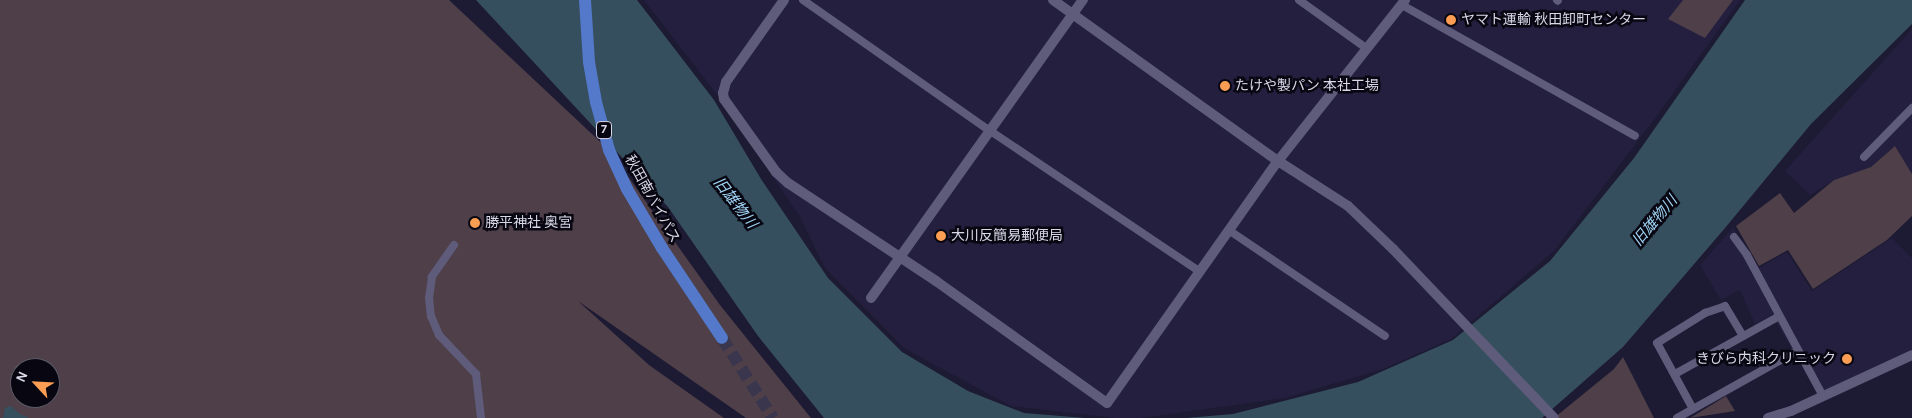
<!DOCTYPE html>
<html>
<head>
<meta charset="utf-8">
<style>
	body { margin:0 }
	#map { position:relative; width:1912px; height:418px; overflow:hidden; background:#1d1a33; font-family:Karla,"Noto Sans JP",sans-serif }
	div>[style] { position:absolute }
	.built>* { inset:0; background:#241f3f }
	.green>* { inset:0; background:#4e3f49 }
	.water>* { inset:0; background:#364f5f }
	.trunk-tunnel>* { height:12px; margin-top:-6px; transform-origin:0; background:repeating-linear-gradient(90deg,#39364e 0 12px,transparent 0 18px) }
	.minor>* { height:8px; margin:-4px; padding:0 4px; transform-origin:4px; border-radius:4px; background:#5f5c7b }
	.tertiary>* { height:10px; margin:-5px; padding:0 5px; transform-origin:5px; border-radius:5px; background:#5f5c7b }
	.trunk>* { height:12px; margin:-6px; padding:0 6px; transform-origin:6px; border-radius:6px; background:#5479ca }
	.dots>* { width:14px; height:14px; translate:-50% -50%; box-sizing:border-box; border:2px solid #080711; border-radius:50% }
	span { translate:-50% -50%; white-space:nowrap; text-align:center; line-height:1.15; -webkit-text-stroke:5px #080711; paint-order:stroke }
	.shield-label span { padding:1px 4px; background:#080711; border:1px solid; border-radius:4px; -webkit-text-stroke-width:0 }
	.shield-label { font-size:12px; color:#d9d8e9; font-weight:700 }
	.poi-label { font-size:14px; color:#d9d8e9 }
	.left { translate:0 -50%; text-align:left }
	.right { translate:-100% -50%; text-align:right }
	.street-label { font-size:14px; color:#d9d8e9 }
	.water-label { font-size:15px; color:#9fd3f4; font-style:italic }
	.north { position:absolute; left:10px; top:358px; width:50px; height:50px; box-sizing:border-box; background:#080711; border:1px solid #5c5b67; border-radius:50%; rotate:295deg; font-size:14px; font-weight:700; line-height:20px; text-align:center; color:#d9d8e9 }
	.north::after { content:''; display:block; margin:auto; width:18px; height:22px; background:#fc9d54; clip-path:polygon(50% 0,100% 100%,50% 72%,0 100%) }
</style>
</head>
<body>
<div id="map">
	<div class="built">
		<div style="clip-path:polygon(644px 0,1740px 0,1653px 121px,1554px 251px,1451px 339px,1383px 369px,1285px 398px,1141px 418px,1115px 418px,1011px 406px,904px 348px,825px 268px,800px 217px,715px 92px)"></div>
		<div style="clip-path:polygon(1912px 29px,1912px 174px,1895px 146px,1871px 167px,1834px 180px,1810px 195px,1785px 171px)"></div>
		<div style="clip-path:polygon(1733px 228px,1759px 268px,1787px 252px,1812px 291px,1892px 238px,1912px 258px,1912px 352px,1818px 395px,1772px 315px,1755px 324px,1740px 290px,1721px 300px,1700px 265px)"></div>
	</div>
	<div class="green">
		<div style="clip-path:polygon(evenodd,0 0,449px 0,609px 150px,720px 305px,811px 418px,746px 418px,578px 301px,649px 365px,724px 418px,0 418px,0 0,20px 368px,50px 368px,50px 398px,20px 398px,20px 368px)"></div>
		<div style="clip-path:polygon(1683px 0,1733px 0,1705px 38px,1668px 19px)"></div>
		<div style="clip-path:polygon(1895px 146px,1912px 174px,1912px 216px,1887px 240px,1813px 289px,1788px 250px,1759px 266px,1736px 226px,1780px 193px,1794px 213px,1834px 180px,1871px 167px)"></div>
		<div style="clip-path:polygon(1623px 357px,1654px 418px,1554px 418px,1614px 369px)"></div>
		<div style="clip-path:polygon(1726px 396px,1735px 411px,1690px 418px)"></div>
	</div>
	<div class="water">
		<div style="clip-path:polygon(476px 0,637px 0,714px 100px,761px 179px,828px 278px,902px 352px,968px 391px,1024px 413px,1085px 418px,824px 418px,758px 336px,668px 207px)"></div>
		<div style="clip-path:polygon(1745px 0,1912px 0,1912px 24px,1811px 124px,1725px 228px,1623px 347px,1542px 418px,1186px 418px,1233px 414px,1358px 382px,1453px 340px,1550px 261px,1634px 158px)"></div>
		<div style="clip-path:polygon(11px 406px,20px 414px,29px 418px,3px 418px,5px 408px)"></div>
	</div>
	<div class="trunk-tunnel">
		<div style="left:722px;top:338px;width:95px;rotate:57.5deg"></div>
	</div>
	<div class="minor">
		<div style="left:803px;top:0;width:227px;rotate:35deg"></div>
		<div style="left:989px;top:130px;width:254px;rotate:33.9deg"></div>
		<div style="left:1299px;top:0;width:82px;rotate:35.6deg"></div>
		<div style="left:1557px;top:0;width:1px;rotate:45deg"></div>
		<div style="left:1402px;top:5px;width:267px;rotate:29.3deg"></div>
		<div style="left:1864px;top:157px;width:69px;rotate:-45.6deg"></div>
		<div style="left:1230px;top:231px;width:187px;rotate:34.1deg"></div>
		<div style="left:1734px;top:237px;width:22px;rotate:54deg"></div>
		<div style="left:1747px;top:255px;width:160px;rotate:61.7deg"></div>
		<div style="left:454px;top:245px;width:39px;rotate:125deg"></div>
		<div style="left:432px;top:277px;width:21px;rotate:98deg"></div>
		<div style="left:429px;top:298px;width:18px;rotate:84deg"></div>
		<div style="left:431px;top:316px;width:21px;rotate:67deg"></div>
		<div style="left:439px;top:335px;width:54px;rotate:46.5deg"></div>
		<div style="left:476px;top:374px;width:44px;rotate:83.5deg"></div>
		<div style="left:1675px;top:374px;width:118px;rotate:-29deg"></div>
		<div style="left:1693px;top:409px;width:75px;rotate:-118.6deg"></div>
		<div style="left:1657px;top:343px;width:57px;rotate:-32deg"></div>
		<div style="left:1705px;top:313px;width:21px;rotate:-19deg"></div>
		<div style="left:1725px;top:306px;width:35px;rotate:59deg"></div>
		<div style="left:1677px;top:418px;width:137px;rotate:-29.2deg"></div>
	</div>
	<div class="tertiary">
		<div style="left:784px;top:0;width:100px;rotate:125.3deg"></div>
		<div style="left:726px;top:82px;width:11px;rotate:105deg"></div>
		<div style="left:723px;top:93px;width:6px;rotate:81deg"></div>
		<div style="left:724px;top:99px;width:90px;rotate:54.5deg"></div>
		<div style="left:776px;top:172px;width:16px;rotate:43deg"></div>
		<div style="left:788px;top:183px;width:178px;rotate:33.5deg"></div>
		<div style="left:936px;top:281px;width:210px;rotate:35.5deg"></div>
		<div style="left:1107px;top:403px;width:296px;rotate:-54.8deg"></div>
		<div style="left:1278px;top:161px;width:205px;rotate:-51.7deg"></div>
		<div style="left:1053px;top:0;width:277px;rotate:35.6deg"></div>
		<div style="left:1278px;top:161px;width:83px;rotate:32.7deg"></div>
		<div style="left:1348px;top:206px;width:62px;rotate:43.7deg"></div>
		<div style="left:1393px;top:249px;width:233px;rotate:46.4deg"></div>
		<div style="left:871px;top:298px;width:366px;rotate:-54.6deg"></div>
		<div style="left:1768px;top:418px;width:24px;rotate:-17deg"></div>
		<div style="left:1791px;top:411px;width:133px;rotate:-24.8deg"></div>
	</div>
	<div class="trunk">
		<div style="left:585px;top:0;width:62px;rotate:86.3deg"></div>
		<div style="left:589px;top:62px;width:41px;rotate:80.1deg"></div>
		<div style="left:596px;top:102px;width:50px;rotate:74.8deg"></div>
		<div style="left:609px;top:150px;width:43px;rotate:65.2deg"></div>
		<div style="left:627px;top:189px;width:69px;rotate:59.3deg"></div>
		<div style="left:662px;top:248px;width:108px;rotate:56.3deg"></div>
	</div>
	<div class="dots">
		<div style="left:1451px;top:20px;background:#fc9d54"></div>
		<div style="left:1225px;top:86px;background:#fc9d54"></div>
		<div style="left:475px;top:223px;background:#fc9d54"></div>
		<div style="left:941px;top:236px;background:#fc9d54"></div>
		<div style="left:1847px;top:359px;background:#fc9d54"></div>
	</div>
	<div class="shield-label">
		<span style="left:604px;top:130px">7</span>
	</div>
	<div class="poi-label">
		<span class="left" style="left:1461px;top:20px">ヤマト運輸 秋田卸町センター</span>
		<span class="left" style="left:1235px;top:86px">たけや製パン 本社工場</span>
		<span class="left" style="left:485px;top:223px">勝平神社 奥宮</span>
		<span class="left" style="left:951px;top:236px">大川反簡易郵便局</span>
		<span class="right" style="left:1836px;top:359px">きびら内科クリニック</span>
	</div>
	<div class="street-label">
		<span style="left:652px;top:199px;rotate:61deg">秋田南バイパス</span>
	</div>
	<div class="water-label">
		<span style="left:735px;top:203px;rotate:52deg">旧雄物川</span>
		<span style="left:1655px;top:221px;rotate:-50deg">旧雄物川</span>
	</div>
	<div class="north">N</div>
</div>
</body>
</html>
